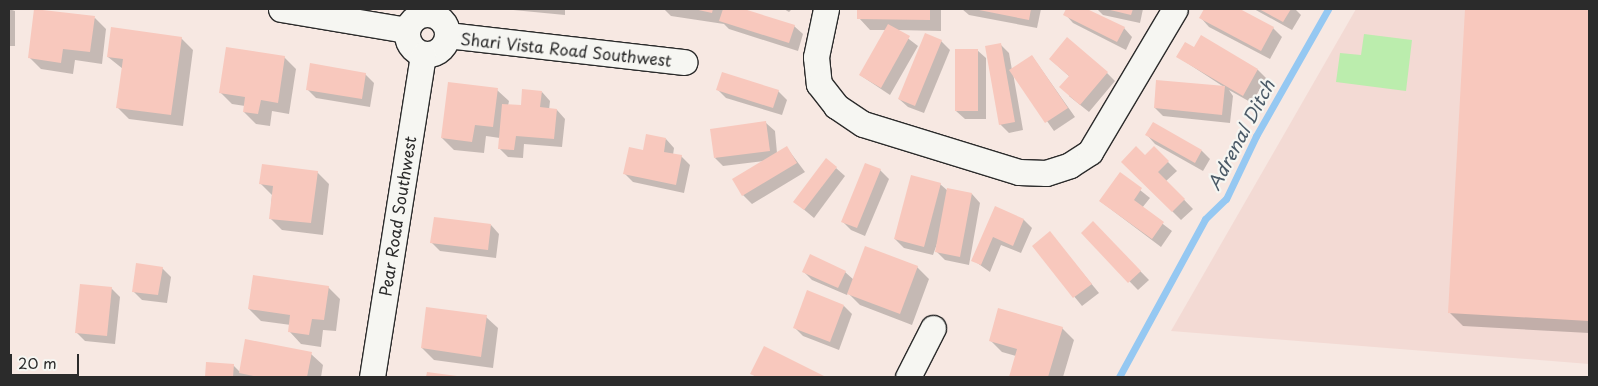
<!DOCTYPE html>
<html>
<head>
<meta charset="utf-8">
<style>
	body { margin:0 }
	#map { position:relative; width:1598px; height:386px; overflow:hidden; background:#f7e8e2; font-family:"Playpen Sans",sans-serif }
	div>[style] { position:absolute }
	.built>* { inset:0; background:#f3dad4 }
	.green>* { inset:0; background:#bbedad }
	.shadow>* { inset:0; background:#0003 }
	.stream>* { height:7px; margin:-3.5px; padding:0 3.5px; transform-origin:3.5px; border-radius:3.5px; background:#95c8f2 }
	.building>* { inset:0; background:#f8c8bd }
	.roads { filter:drop-shadow(1px 0 #2b2b2b) drop-shadow(-1px 0 #2b2b2b) drop-shadow(0 1px #2b2b2b) drop-shadow(0 -1px #2b2b2b) }
	.minor>* { height:25px; margin:-12.5px; padding:0 12.5px; transform-origin:12.5px; border-radius:12.5px; background:#f6f6f2 }
	.minor>.ring { margin:-12.5px; padding:0; box-sizing:content-box; background:none; border:25px solid #f6f6f2; border-radius:50% }
	span { translate:-50% -50%; white-space:nowrap; text-align:center; line-height:1.15; -webkit-text-stroke:4.5px #f6f6f2; paint-order:stroke }
	.street-label { font-size:16px; color:#2b2b2b }
	.water-label { font-size:18px; color:#4b5a67; font-style:italic }
	.frame { position:absolute; inset:0; border:10px solid #2b2b2b; pointer-events:none }
	.scale { position:absolute; left:10px; top:354px; width:69px; height:22px; box-sizing:border-box; border:2px solid #2b2b2b; border-top:0; padding-left:6px; font-size:15px; line-height:18px; white-space:nowrap; color:#2b2b2b; -webkit-text-stroke:4px #f6f6f2; paint-order:stroke }
</style>
</head>
<body>
<div id="map">
	<div class="built">
		<div style="clip-path:polygon(1356px 9px,1589px 9px,1589px 364px,1171px 331px)"></div>
	</div>
	<div class="green">
		<div style="clip-path:polygon(1364px 34px,1412px 40px,1406px 91px,1336px 82px,1340px 53px,1361px 55px)"></div>
	</div>
	<div class="shadow">
		<div style="clip-path:polygon(9px 9px,15px 11px,15px 46px,9px 46px)"></div>
		<div style="clip-path:polygon(504px 9px,565px 9px,565px 15px)"></div>
		<div style="clip-path:polygon(621px 9px,638px 9px,638px 10px)"></div>
		<div style="clip-path:polygon(664px 9px,740px 9px,794px 26px,803px 34px,798px 51px,729px 29px,724px 24px,671px 16px)"></div>
		<div style="clip-path:polygon(784px 9px,792px 9px,789px 12px)"></div>
		<div style="clip-path:polygon(859px 9px,941px 9px,941px 31px,897px 30px,918px 46px,890px 95px,860px 75px,886px 30px,870px 30px,859px 18px)"></div>
		<div style="clip-path:polygon(962px 9px,1041px 9px,1037px 28px,969px 15px)"></div>
		<div style="clip-path:polygon(1067px 9px,1085px 9px,1124px 28px,1132px 37px,1126px 50px,1073px 23px,1065px 14px)"></div>
		<div style="clip-path:polygon(1097px 9px,1143px 9px,1140px 23px,1103px 15px)"></div>
		<div style="clip-path:polygon(1206px 9px,1237px 9px,1273px 28px,1282px 37px,1270px 59px,1209px 27px,1201px 18px)"></div>
		<div style="clip-path:polygon(1254px 9px,1295px 9px,1301px 15px,1292px 30px)"></div>
		<div style="clip-path:polygon(1466px 9px,1589px 9px,1589px 333px,1463px 326px,1449px 312px)"></div>
		<div style="clip-path:polygon(95px 18px,106px 29px,102px 64px,75px 60px,73px 74px,41px 69px,29px 57px)"></div>
		<div style="clip-path:polygon(181px 38px,193px 50px,183px 126px,129px 119px,118px 108px,123px 69px,108px 57px)"></div>
		<div style="clip-path:polygon(941px 41px,950px 50px,924px 113px,908px 107px,899px 99px)"></div>
		<div style="clip-path:polygon(1000px 44px,1009px 53px,1012px 70px,1032px 56px,1075px 117px,1054px 131px,1013px 73px,1023px 130px,1009px 133px,1000px 124px)"></div>
		<div style="clip-path:polygon(1195px 49px,1258px 70px,1266px 78px,1252px 103px,1229px 90px,1233px 96px,1230px 123px,1163px 116px,1155px 108px,1224px 87px,1178px 57px)"></div>
		<div style="clip-path:polygon(977px 50px,986px 58px,986px 119px,965px 119px,956px 111px)"></div>
		<div style="clip-path:polygon(284px 57px,296px 69px,289px 114px,272px 111px,270px 126px,256px 124px,244px 112px,245px 106px,232px 104px,220px 92px)"></div>
		<div style="clip-path:polygon(1050px 59px,1107px 73px,1115px 81px,1089px 112px,1069px 96px,1070px 77px)"></div>
		<div style="clip-path:polygon(365px 74px,374px 83px,370px 107px,316px 98px,307px 89px)"></div>
		<div style="clip-path:polygon(497px 90px,509px 101px,508px 106px,522px 107px,542px 92px,550px 101px,549px 110px,557px 110px,565px 119px,562px 147px,524px 144px,523px 158px,508px 157px,499px 148px,500px 138px,486px 136px,484px 153px,454px 150px,442px 138px)"></div>
		<div style="clip-path:polygon(718px 90px,778px 91px,787px 100px,782px 115px,726px 98px)"></div>
		<div style="clip-path:polygon(766px 123px,775px 131px,777px 153px,787px 148px,805px 172px,752px 204px,743px 195px,764px 161px,723px 166px,715px 158px)"></div>
		<div style="clip-path:polygon(1147px 135px,1202px 151px,1210px 159px,1203px 171px,1155px 144px)"></div>
		<div style="clip-path:polygon(666px 139px,674px 148px,673px 155px,681px 156px,690px 165px,684px 193px,633px 182px,625px 174px,644px 151px)"></div>
		<div style="clip-path:polygon(1154px 148px,1177px 171px,1166px 181px,1193px 209px,1181px 220px,1123px 162px,1145px 157px)"></div>
		<div style="clip-path:polygon(836px 168px,845px 176px,814px 218px,795px 202px)"></div>
		<div style="clip-path:polygon(880px 170px,889px 179px,865px 236px,851px 230px,842px 221px)"></div>
		<div style="clip-path:polygon(317px 172px,329px 184px,323px 235px,282px 230px,270px 218px,272px 195px,260px 183px)"></div>
		<div style="clip-path:polygon(1120px 174px,1150px 198px,1142px 208px,1172px 231px,1161px 247px,1100px 201px)"></div>
		<div style="clip-path:polygon(940px 184px,948px 191px,972px 194px,980px 203px,969px 265px,945px 260px,936px 251px,938px 241px,933px 255px,904px 248px,895px 239px)"></div>
		<div style="clip-path:polygon(996px 208px,1024px 220px,1032px 228px,1021px 253px,1001px 245px,990px 272px,973px 260px)"></div>
		<div style="clip-path:polygon(1093px 223px,1149px 280px,1138px 290px,1082px 233px)"></div>
		<div style="clip-path:polygon(491px 225px,499px 234px,496px 258px,440px 251px,432px 243px)"></div>
		<div style="clip-path:polygon(1050px 233px,1099px 293px,1082px 306px,1033px 246px)"></div>
		<div style="clip-path:polygon(917px 267px,929px 279px,912px 325px,860px 305px,848px 293px,847px 295px,812px 280px,803px 271px,845px 272px,854px 280px)"></div>
		<div style="clip-path:polygon(162px 268px,171px 277px,167px 303px,142px 300px,133px 291px)"></div>
		<div style="clip-path:polygon(328px 287px,340px 299px,336px 331px,323px 330px,321px 347px,301px 344px,290px 332px,291px 325px,261px 321px,249px 309px)"></div>
		<div style="clip-path:polygon(111px 288px,120px 297px,115px 344px,85px 341px,76px 332px)"></div>
		<div style="clip-path:polygon(844px 306px,852px 314px,839px 350px,803px 336px,794px 327px)"></div>
		<div style="clip-path:polygon(486px 317px,498px 328px,493px 368px,434px 360px,422px 348px)"></div>
		<div style="clip-path:polygon(1062px 328px,1074px 340px,1063px 377px,1010px 377px,1016px 356px,1002px 352px,990px 340px)"></div>
		<div style="clip-path:polygon(765px 348px,823px 377px,756px 377px,752px 373px)"></div>
		<div style="clip-path:polygon(311px 354px,323px 365px,321px 377px,206px 377px,207px 363px,233px 365px,240px 372px)"></div>
	</div>
	<div class="stream">
		<div style="left:1119px;top:377px;width:180px;rotate:-61.4deg"></div>
		<div style="left:1205px;top:219px;width:29px;rotate:-44deg"></div>
		<div style="left:1226px;top:199px;width:70px;rotate:-64.5deg"></div>
		<div style="left:1256px;top:136px;width:146px;rotate:-60.4deg"></div>
	</div>
	<div class="building">
		<div style="clip-path:polygon(34px 9px,95px 16px,90px 52px,63px 49px,61px 63px,28px 58px)"></div>
		<div style="clip-path:polygon(694px 9px,713px 9px,712px 13px)"></div>
		<div style="clip-path:polygon(723px 9px,744px 9px,795px 25px,789px 43px,719px 21px)"></div>
		<div style="clip-path:polygon(857px 9px,930px 9px,930px 20px,857px 19px)"></div>
		<div style="clip-path:polygon(974px 9px,1031px 9px,1029px 20px)"></div>
		<div style="clip-path:polygon(1066px 9px,1087px 9px,1125px 27px,1117px 42px,1063px 15px)"></div>
		<div style="clip-path:polygon(1106px 9px,1133px 9px,1131px 15px)"></div>
		<div style="clip-path:polygon(1204px 9px,1240px 9px,1274px 27px,1261px 51px,1199px 18px)"></div>
		<div style="clip-path:polygon(1259px 9px,1291px 9px,1283px 22px)"></div>
		<div style="clip-path:polygon(1465px 9px,1589px 9px,1589px 321px,1448px 313px)"></div>
		<div style="clip-path:polygon(888px 24px,910px 36px,881px 88px,859px 75px)"></div>
		<div style="clip-path:polygon(111px 27px,182px 37px,171px 115px,116px 108px,123px 59px,107px 57px)"></div>
		<div style="clip-path:polygon(925px 33px,942px 40px,915px 106px,898px 99px)"></div>
		<div style="clip-path:polygon(1201px 35px,1258px 69px,1243px 96px,1176px 57px,1185px 42px,1194px 47px)"></div>
		<div style="clip-path:polygon(1067px 37px,1108px 72px,1080px 105px,1059px 87px,1069px 76px,1049px 59px)"></div>
		<div style="clip-path:polygon(1001px 43px,1015px 122px,999px 125px,985px 46px)"></div>
		<div style="clip-path:polygon(226px 47px,285px 56px,278px 103px,261px 100px,258px 114px,243px 112px,245px 97px,219px 93px)"></div>
		<div style="clip-path:polygon(955px 49px,978px 49px,978px 111px,955px 111px)"></div>
		<div style="clip-path:polygon(1032px 55px,1068px 108px,1045px 123px,1009px 70px)"></div>
		<div style="clip-path:polygon(310px 63px,366px 73px,362px 99px,306px 90px)"></div>
		<div style="clip-path:polygon(722px 72px,779px 90px,773px 108px,716px 90px)"></div>
		<div style="clip-path:polygon(1156px 80px,1225px 86px,1222px 115px,1154px 108px)"></div>
		<div style="clip-path:polygon(448px 82px,498px 88px,493px 127px,475px 125px,472px 142px,441px 138px)"></div>
		<div style="clip-path:polygon(522px 89px,542px 91px,540px 107px,557px 109px,554px 139px,516px 136px,514px 150px,498px 149px,502px 104px,521px 105px)"></div>
		<div style="clip-path:polygon(766px 121px,770px 151px,714px 158px,710px 129px)"></div>
		<div style="clip-path:polygon(1153px 122px,1202px 150px,1195px 163px,1145px 135px)"></div>
		<div style="clip-path:polygon(646px 134px,666px 138px,664px 152px,682px 155px,676px 185px,623px 174px,629px 147px,643px 150px)"></div>
		<div style="clip-path:polygon(787px 146px,797px 163px,742px 196px,732px 179px)"></div>
		<div style="clip-path:polygon(1136px 146px,1145px 155px,1154px 146px,1169px 161px,1158px 172px,1185px 199px,1172px 212px,1121px 162px)"></div>
		<div style="clip-path:polygon(826px 158px,837px 167px,804px 210px,793px 202px)"></div>
		<div style="clip-path:polygon(865px 163px,881px 169px,857px 228px,841px 222px)"></div>
		<div style="clip-path:polygon(262px 164px,318px 171px,311px 223px,269px 219px,273px 186px,259px 184px)"></div>
		<div style="clip-path:polygon(1120px 172px,1142px 188px,1134px 200px,1164px 222px,1152px 239px,1099px 201px)"></div>
		<div style="clip-path:polygon(911px 175px,941px 183px,924px 247px,894px 239px)"></div>
		<div style="clip-path:polygon(947px 188px,972px 193px,960px 257px,935px 252px)"></div>
		<div style="clip-path:polygon(995px 206px,1024px 219px,1013px 246px,993px 237px,981px 265px,971px 261px)"></div>
		<div style="clip-path:polygon(434px 217px,491px 224px,488px 250px,430px 243px)"></div>
		<div style="clip-path:polygon(1093px 221px,1141px 271px,1128px 283px,1081px 233px)"></div>
		<div style="clip-path:polygon(1050px 231px,1092px 284px,1073px 298px,1032px 246px)"></div>
		<div style="clip-path:polygon(865px 246px,918px 266px,900px 314px,847px 294px)"></div>
		<div style="clip-path:polygon(810px 254px,846px 271px,838px 288px,802px 272px)"></div>
		<div style="clip-path:polygon(136px 263px,163px 267px,158px 295px,132px 292px)"></div>
		<div style="clip-path:polygon(253px 275px,329px 286px,324px 320px,312px 319px,309px 335px,288px 332px,290px 315px,248px 309px)"></div>
		<div style="clip-path:polygon(80px 284px,112px 287px,107px 336px,75px 333px)"></div>
		<div style="clip-path:polygon(807px 290px,844px 305px,830px 342px,793px 328px)"></div>
		<div style="clip-path:polygon(426px 307px,487px 315px,481px 357px,421px 348px)"></div>
		<div style="clip-path:polygon(998px 308px,1063px 327px,1048px 377px,1009px 377px,1017px 349px,989px 341px)"></div>
		<div style="clip-path:polygon(245px 339px,312px 352px,307px 377px,258px 377px,239px 373px)"></div>
		<div style="clip-path:polygon(764px 346px,826px 377px,757px 377px,750px 374px)"></div>
		<div style="clip-path:polygon(206px 362px,234px 364px,233px 377px,205px 377px)"></div>
		<div style="clip-path:polygon(427px 372px,457px 376px,457px 377px,426px 377px)"></div>
	</div>
	<div class="roads">
		<div class="minor">
			<div style="left:281px;top:9px;width:128px;rotate:9.5deg"></div>
			<div style="left:826px;top:9px;width:49px;rotate:101.8deg"></div>
			<div style="left:816px;top:57px;width:27px;rotate:84deg"></div>
			<div style="left:819px;top:84px;width:28px;rotate:52deg"></div>
			<div style="left:836px;top:106px;width:32px;rotate:34deg"></div>
			<div style="left:863px;top:124px;width:163px;rotate:17.1deg"></div>
			<div style="left:1019px;top:172px;width:27px;rotate:2deg"></div>
			<div style="left:1046px;top:173px;width:25px;rotate:-18deg"></div>
			<div style="left:1070px;top:165px;width:24px;rotate:-33deg"></div>
			<div style="left:1090px;top:152px;width:166px;rotate:-59.3deg"></div>
			<div class="ring" style="left:407px;top:14px;width:15px;height:15px"></div>
			<div style="left:447px;top:35px;width:239px;rotate:6.5deg"></div>
			<div style="left:372px;top:377px;width:326px;rotate:-81deg"></div>
			<div style="left:908px;top:377px;width:55px;rotate:-63deg"></div>
		</div>
	</div>
	<div class="street-label">
		<span style="left:566px;top:49px;rotate:6deg">Shari Vista Road Southwest</span>
		<span style="left:397px;top:216px;rotate:-81deg">Pear Road Southwest</span>
	</div>
	<div class="water-label">
		<span style="left:1241px;top:135px;rotate:-62deg">Adrenal Ditch</span>
	</div>
	<div class="frame"></div>
	<div class="scale">20 m</div>
</div>
</body>
</html>
